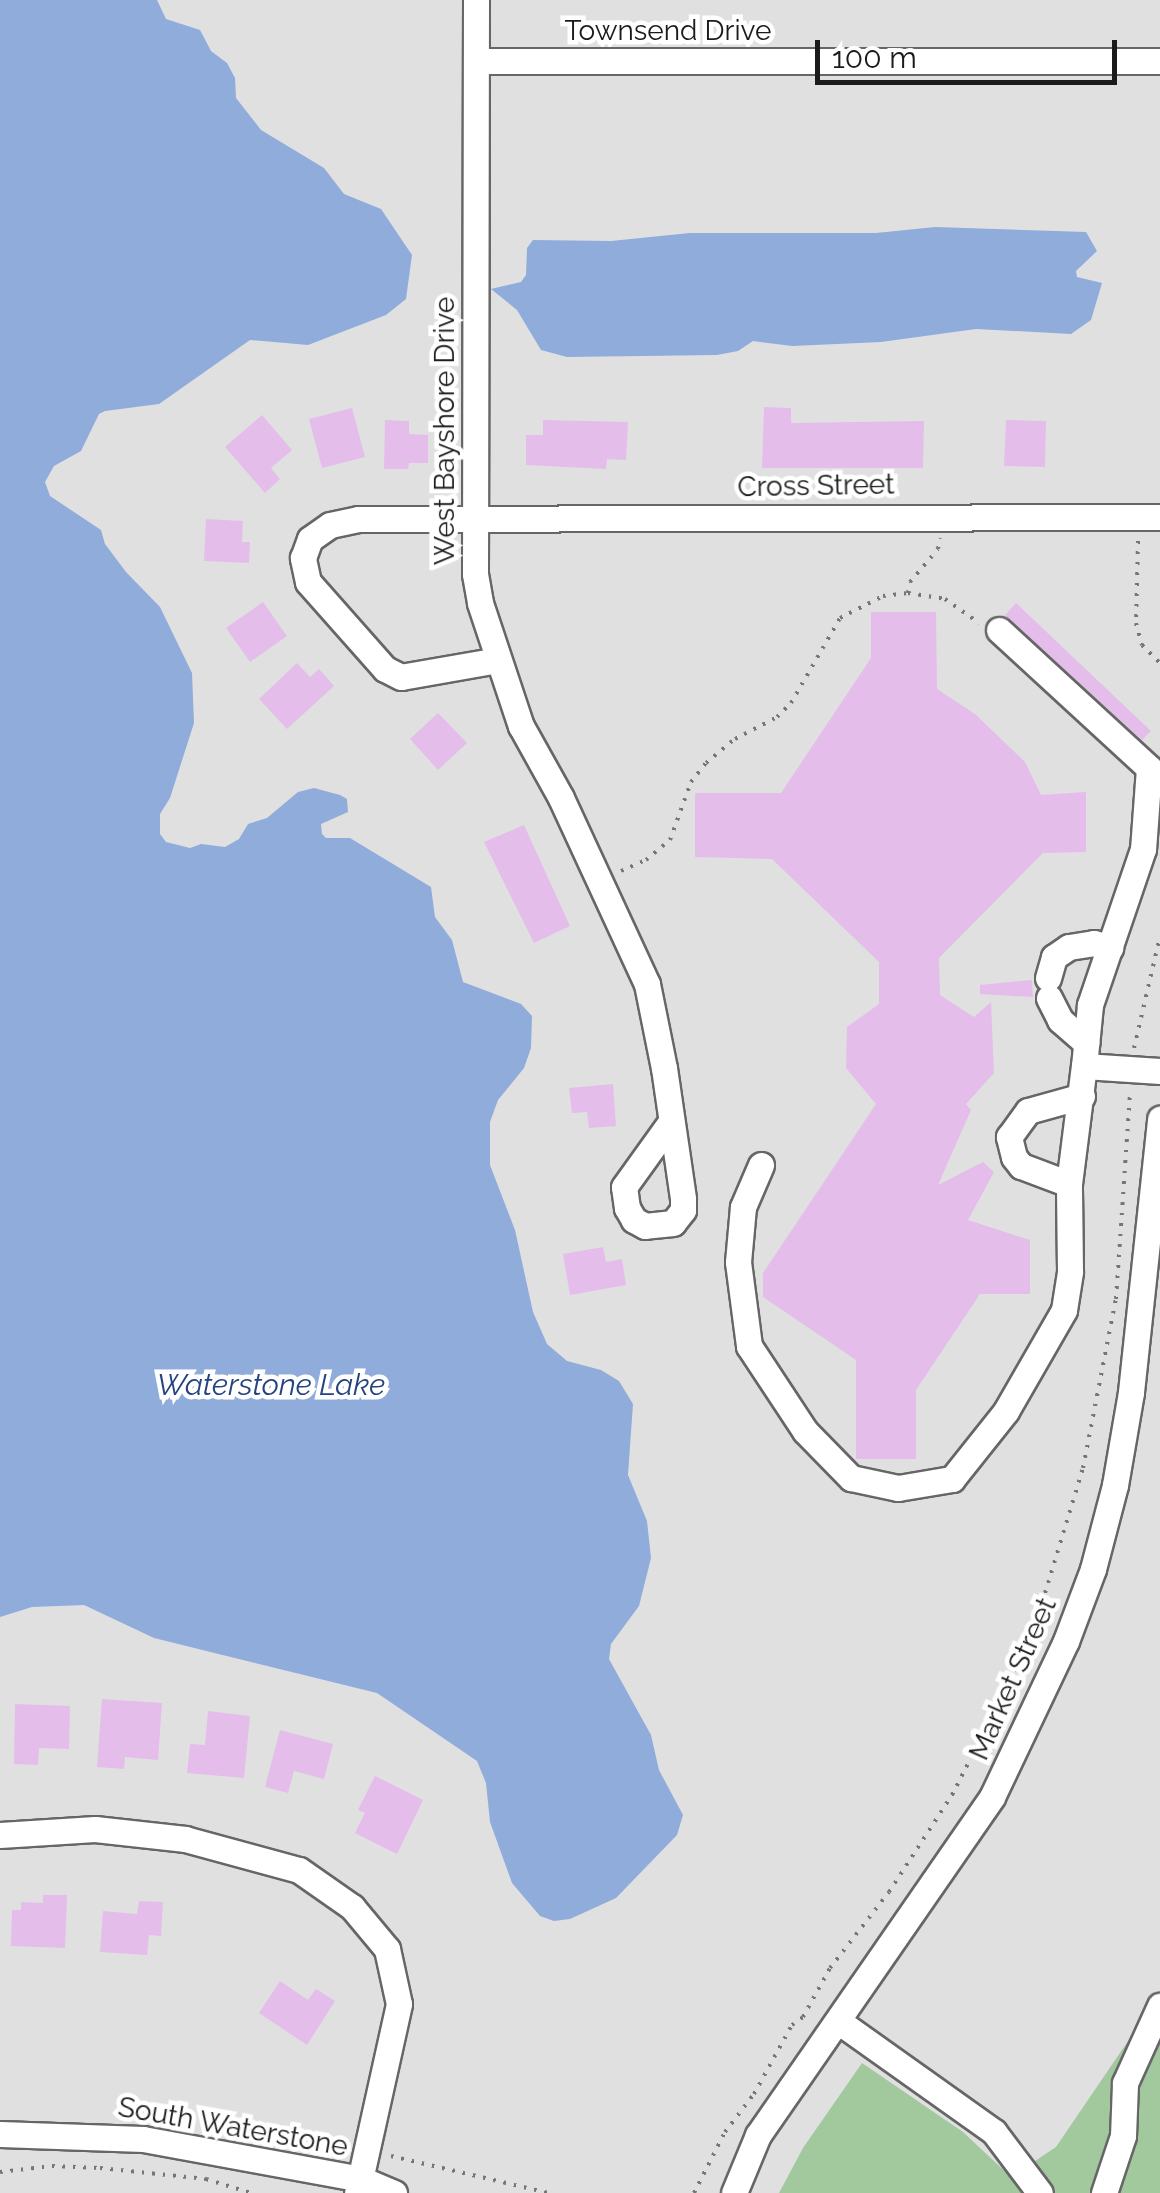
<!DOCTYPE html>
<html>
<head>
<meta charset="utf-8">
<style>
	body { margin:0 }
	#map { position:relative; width:1160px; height:2193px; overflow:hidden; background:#e0e0e1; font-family:Raleway,sans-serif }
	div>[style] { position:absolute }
	.green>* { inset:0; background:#a2c89d }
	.water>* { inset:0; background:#90acdb }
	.building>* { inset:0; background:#e4bdeb }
	.path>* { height:4px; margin-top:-2px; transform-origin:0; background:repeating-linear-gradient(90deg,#767677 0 2.5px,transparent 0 10.5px) }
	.roads { filter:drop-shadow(2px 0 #666667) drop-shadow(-2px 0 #666667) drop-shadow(0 2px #666667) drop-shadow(0 -2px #666667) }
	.minor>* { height:25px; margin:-12.5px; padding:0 12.5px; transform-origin:12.5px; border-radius:12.5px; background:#fff }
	span { translate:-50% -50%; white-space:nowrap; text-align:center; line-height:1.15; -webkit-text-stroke:9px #fff; paint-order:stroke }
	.street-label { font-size:28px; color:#1b1b1b }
	.water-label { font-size:30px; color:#24447f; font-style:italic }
	.scale { position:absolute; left:815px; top:40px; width:302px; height:45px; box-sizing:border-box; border:5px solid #1b1b1b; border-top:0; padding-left:12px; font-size:30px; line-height:35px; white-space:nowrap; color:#1b1b1b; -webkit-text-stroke:8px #fff; paint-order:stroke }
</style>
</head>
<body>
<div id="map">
	<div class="green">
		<div style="clip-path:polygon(1160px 1994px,1160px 2193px,779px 2193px,803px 2148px,862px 2063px,963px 2132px,1011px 2177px,1056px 2147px)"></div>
	</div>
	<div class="water">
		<div style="clip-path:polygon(0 0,157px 0,166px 19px,200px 30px,211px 51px,227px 63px,235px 78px,236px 98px,261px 130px,324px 168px,344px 194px,381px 209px,412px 255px,406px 299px,386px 315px,308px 345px,250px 340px,159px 404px,105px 411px,99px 414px,81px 451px,54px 466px,45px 482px,50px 496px,101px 530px,105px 544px,126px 572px,160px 607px,192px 673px,194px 723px,170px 798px,160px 814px,160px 834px,166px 842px,190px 848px,201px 844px,225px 847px,239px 839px,248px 824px,267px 818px,298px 792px,314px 788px,340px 795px,347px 799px,348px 812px,321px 824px,322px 834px,326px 838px,350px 838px,431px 887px,435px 917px,452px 940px,463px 982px,521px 1004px,532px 1016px,531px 1048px,524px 1068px,498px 1100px,490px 1122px,490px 1165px,515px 1230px,533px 1312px,547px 1344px,567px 1361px,601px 1370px,619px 1381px,633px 1404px,628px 1475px,647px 1521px,651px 1558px,639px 1606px,611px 1644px,609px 1659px,651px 1735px,659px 1770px,683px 1815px,677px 1835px,616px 1898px,570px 1919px,554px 1921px,540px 1916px,512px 1883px,490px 1822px,486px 1783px,477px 1761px,377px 1693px,154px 1638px,84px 1605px,32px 1607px,0 1617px)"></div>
		<div style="clip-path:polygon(935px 227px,1086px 232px,1097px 251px,1076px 271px,1077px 277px,1102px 283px,1091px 320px,1071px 334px,976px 329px,881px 342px,792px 346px,753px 341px,738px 351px,717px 355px,567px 357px,541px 350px,517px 310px,491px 289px,521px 282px,526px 275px,527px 248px,533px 240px,611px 241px,690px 233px,876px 233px)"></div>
	</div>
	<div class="building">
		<div style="clip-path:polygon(764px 407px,791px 408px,791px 423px,924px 421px,923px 468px,762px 468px)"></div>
		<div style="clip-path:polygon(352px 408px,365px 457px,322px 468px,309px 419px)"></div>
		<div style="clip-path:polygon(262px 415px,292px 450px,271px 468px,280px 479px,265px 493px,225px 447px)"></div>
		<div style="clip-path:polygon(385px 420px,409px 421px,409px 434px,428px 435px,428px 463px,409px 463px,408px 469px,384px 469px)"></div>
		<div style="clip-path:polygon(543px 420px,628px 422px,626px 460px,607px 459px,606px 469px,526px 465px,526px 435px,543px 435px)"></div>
		<div style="clip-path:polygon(1006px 420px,1046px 421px,1045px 467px,1004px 466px)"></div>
		<div style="clip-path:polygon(206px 519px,243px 521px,242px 542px,250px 542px,249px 563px,204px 561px)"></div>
		<div style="clip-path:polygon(263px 602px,287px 636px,250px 662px,226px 628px)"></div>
		<div style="clip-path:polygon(1016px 603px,1151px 731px,1142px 740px,1005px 615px)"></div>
		<div style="clip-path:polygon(871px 612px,936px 612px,937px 689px,975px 714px,1025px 762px,1041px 795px,1086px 792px,1086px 852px,1043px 853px,939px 958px,940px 995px,974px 1017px,991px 1002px,994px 1073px,966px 1104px,971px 1110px,938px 1185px,983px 1162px,994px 1172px,968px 1220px,1030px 1240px,1030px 1294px,980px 1294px,916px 1390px,916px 1459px,856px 1459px,856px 1360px,763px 1297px,763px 1273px,876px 1104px,846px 1068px,847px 1027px,879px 1004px,879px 962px,772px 859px,695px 857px,695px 793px,781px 793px,871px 658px)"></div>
		<div style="clip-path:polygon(297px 663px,310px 677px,319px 669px,334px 686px,287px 729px,259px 699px)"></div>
		<div style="clip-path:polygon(438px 713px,467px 743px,438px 770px,410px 739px)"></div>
		<div style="clip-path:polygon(524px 825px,570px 926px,534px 943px,484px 842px)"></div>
		<div style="clip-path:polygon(1032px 980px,1033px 997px,980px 994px,980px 985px)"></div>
		<div style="clip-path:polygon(613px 1084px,616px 1126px,589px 1128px,587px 1112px,572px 1113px,569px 1088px)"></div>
		<div style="clip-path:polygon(603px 1247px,606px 1262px,622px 1259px,626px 1285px,570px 1295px,563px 1254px)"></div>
		<div style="clip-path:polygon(102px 1699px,162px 1703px,158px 1760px,125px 1757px,124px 1769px,97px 1767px)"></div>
		<div style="clip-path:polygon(15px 1704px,70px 1706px,69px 1749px,39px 1748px,38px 1765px,14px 1764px)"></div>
		<div style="clip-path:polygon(208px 1711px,250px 1716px,244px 1778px,187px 1773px,190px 1744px,205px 1745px)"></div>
		<div style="clip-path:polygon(280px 1730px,333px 1744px,324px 1779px,294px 1771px,288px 1793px,265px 1787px)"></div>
		<div style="clip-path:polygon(375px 1776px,423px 1800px,397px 1854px,355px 1833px,365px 1813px,358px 1810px)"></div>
		<div style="clip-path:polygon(43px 1895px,67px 1895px,65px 1948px,11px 1946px,12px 1910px,21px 1910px,21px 1902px,43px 1903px)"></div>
		<div style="clip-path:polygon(139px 1901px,163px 1902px,161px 1936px,149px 1935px,147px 1955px,100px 1952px,103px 1911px,137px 1914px)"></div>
		<div style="clip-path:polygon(280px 1981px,308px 2000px,316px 1989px,335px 2001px,307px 2045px,259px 2013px)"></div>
	</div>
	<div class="path">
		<div style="left:1138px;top:541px;width:82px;rotate:91.4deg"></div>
		<div style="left:1136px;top:623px;width:23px;rotate:75deg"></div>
		<div style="left:1142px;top:645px;width:25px;rotate:45deg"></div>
		<div style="left:908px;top:593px;width:11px;rotate:-80deg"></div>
		<div style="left:910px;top:582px;width:43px;rotate:-49.7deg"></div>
		<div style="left:938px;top:549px;width:11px;rotate:-80deg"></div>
		<div style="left:621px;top:871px;width:27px;rotate:-24deg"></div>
		<div style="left:646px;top:860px;width:31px;rotate:-40deg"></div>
		<div style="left:670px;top:840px;width:62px;rotate:-70.1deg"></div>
		<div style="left:691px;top:782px;width:24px;rotate:-52deg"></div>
		<div style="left:706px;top:763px;width:38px;rotate:-40deg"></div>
		<div style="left:735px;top:739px;width:47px;rotate:-27.6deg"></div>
		<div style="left:777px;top:717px;width:20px;rotate:-45deg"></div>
		<div style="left:791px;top:703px;width:98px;rotate:-60deg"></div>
		<div style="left:840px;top:618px;width:48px;rotate:-27.1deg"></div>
		<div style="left:883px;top:596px;width:25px;rotate:-7deg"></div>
		<div style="left:908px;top:593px;width:37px;rotate:9deg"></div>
		<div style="left:945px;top:599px;width:42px;rotate:35.2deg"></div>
		<div style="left:1134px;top:1048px;width:115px;rotate:-76.9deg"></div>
		<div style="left:391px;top:2156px;width:162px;rotate:13.2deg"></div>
		<div style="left:0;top:2172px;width:52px;rotate:-6.6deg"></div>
		<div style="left:52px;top:2166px;width:48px;rotate:2.4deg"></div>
		<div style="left:100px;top:2168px;width:107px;rotate:5.9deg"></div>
		<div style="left:206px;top:2179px;width:47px;rotate:17.3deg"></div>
		<div style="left:694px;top:2193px;width:68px;rotate:-63.1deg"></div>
		<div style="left:725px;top:2132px;width:48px;rotate:-52.7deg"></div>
		<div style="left:754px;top:2094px;width:79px;rotate:-61.2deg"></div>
		<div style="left:792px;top:2025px;width:14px;rotate:-36deg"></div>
		<div style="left:803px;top:2017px;width:56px;rotate:-61.1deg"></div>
		<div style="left:830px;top:1968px;width:96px;rotate:-52.2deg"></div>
		<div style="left:889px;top:1892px;width:116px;rotate:-57deg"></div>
		<div style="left:952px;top:1795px;width:128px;rotate:-63deg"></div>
		<div style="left:1010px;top:1681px;width:84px;rotate:-67.7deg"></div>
		<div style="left:1042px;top:1603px;width:141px;rotate:-73.1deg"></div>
		<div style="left:1083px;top:1468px;width:172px;rotate:-79deg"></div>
		<div style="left:1116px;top:1299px;width:207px;rotate:-86.1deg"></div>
	</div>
	<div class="roads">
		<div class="minor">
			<div style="left:476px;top:0;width:574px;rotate:90.1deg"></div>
			<div style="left:475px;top:574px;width:29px;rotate:80deg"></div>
			<div style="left:480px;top:603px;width:130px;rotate:71.6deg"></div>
			<div style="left:521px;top:726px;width:82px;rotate:60.9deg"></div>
			<div style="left:561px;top:798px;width:205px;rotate:65.2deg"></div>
			<div style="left:647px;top:984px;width:86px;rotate:78.6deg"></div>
			<div style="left:664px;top:1068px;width:132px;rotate:81.7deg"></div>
			<div style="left:683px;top:1199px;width:11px;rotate:90deg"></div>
			<div style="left:683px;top:1210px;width:16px;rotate:128deg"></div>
			<div style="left:673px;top:1223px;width:28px;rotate:174deg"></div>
			<div style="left:645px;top:1226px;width:13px;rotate:-151deg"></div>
			<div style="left:634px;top:1220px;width:14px;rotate:-120deg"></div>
			<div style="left:627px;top:1208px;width:21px;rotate:-98deg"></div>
			<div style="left:624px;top:1187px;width:79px;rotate:-54.3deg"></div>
			<div style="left:476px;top:61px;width:684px"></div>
			<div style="left:999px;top:630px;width:204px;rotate:42.6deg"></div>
			<div style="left:1149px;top:768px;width:81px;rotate:94.2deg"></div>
			<div style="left:1143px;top:849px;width:165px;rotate:108.8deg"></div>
			<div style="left:1090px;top:1005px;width:61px;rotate:95.6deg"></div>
			<div style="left:498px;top:660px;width:98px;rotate:170.1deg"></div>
			<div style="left:401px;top:677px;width:18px;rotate:-153deg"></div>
			<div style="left:385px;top:669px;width:116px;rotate:-131.5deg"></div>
			<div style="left:308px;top:582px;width:25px;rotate:-102deg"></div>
			<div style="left:303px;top:558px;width:20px;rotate:-70deg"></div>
			<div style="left:310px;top:539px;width:24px;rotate:-35deg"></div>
			<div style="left:330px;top:525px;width:29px;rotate:-12deg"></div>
			<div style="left:358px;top:519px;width:802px;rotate:-0.14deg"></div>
			<div style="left:1048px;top:978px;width:22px;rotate:-74deg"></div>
			<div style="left:1054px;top:957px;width:18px;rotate:-34deg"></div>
			<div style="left:1069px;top:947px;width:25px;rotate:-9deg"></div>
			<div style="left:1094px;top:943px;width:17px;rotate:17deg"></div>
			<div style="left:1049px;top:998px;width:25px;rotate:63deg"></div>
			<div style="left:1060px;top:1020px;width:35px;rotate:41deg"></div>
			<div style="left:761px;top:1165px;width:46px;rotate:113.2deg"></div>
			<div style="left:743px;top:1207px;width:55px;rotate:95.2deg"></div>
			<div style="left:738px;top:1262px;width:85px;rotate:82.5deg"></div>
			<div style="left:749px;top:1346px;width:102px;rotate:56.6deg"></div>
			<div style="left:805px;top:1431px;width:66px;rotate:45.6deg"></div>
			<div style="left:851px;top:1478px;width:48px;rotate:12deg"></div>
			<div style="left:898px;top:1488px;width:55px;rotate:-9.5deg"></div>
			<div style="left:952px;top:1479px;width:87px;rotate:-51.5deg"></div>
			<div style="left:1006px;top:1411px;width:116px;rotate:-60.1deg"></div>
			<div style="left:1064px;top:1310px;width:39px;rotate:-81deg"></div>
			<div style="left:1070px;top:1271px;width:87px;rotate:-90.7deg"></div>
			<div style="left:1069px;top:1184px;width:119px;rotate:-82.8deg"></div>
			<div style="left:1084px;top:1066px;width:76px;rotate:3.8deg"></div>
			<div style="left:1069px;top:1184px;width:51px;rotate:-159.4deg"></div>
			<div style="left:1021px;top:1166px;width:11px;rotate:-128deg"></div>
			<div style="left:1014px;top:1157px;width:21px;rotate:-104deg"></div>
			<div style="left:1009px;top:1137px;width:32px;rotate:-54deg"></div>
			<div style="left:1028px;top:1111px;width:56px;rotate:-15.5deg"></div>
			<div style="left:0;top:1835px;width:95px;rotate:-3.6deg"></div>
			<div style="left:95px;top:1829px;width:91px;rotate:6.3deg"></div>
			<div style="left:185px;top:1839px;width:118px;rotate:15.2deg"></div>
			<div style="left:299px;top:1870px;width:65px;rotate:34.9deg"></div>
			<div style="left:352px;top:1907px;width:55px;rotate:50.2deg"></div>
			<div style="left:387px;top:1949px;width:56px;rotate:77.7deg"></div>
			<div style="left:399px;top:2004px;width:194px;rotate:102.5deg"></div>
			<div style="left:838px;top:2021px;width:191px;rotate:35.4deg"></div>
			<div style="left:994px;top:2132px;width:76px;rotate:53deg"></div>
			<div style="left:0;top:2134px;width:143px;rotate:2deg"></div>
			<div style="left:143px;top:2139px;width:222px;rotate:10.4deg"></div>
			<div style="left:361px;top:2179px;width:36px;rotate:23deg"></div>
			<div style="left:734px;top:2193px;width:63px;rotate:-67.5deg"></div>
			<div style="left:758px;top:2135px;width:411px;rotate:-55.3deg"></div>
			<div style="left:992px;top:1797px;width:173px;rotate:-64.6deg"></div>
			<div style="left:1066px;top:1641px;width:77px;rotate:-69.4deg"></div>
			<div style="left:1093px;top:1569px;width:87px;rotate:-75.3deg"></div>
			<div style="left:1115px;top:1485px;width:94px;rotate:-80.2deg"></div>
			<div style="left:1131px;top:1392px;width:275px;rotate:-83.9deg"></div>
			<div style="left:1104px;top:2193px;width:60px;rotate:-71.6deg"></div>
			<div style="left:1123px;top:2136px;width:53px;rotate:-87.8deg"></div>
			<div style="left:1125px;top:2083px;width:85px;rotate:-65.6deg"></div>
		</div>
	</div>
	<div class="street-label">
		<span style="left:668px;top:31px">Townsend Drive</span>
		<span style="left:445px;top:431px;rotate:-90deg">West Bayshore Drive</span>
		<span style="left:816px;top:486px;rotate:-1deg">Cross Street</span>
		<span style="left:1013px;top:1679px;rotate:-66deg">Market Street</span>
		<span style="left:233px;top:2127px;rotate:10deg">South Waterstone</span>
	</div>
	<div class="water-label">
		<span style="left:271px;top:1385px">Waterstone Lake</span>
	</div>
	<div class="scale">100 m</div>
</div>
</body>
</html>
